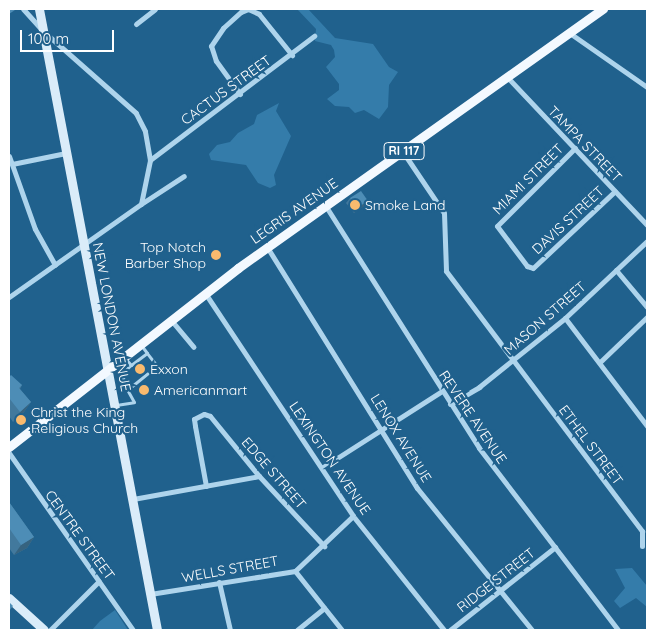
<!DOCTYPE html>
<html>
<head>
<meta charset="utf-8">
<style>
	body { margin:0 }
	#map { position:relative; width:656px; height:639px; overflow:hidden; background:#20618d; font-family:Quicksand,sans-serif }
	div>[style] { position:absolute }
	.green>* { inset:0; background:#347caa }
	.lane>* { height:3px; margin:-1.5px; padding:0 1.5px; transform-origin:1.5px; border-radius:1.5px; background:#aed4ec }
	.street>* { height:5px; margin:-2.5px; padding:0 2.5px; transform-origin:2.5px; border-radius:2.5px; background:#aed4ec }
	.secondary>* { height:9px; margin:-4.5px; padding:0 4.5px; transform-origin:4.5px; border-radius:4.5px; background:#daecf9 }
	.primary>* { height:9px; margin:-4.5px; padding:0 4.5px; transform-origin:4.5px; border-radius:4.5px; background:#f3f9ff }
	.wall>* { inset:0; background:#42799d }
	.shaded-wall>* { inset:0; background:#36637f }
	.building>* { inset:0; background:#4d8db6 }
	.dots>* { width:14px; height:14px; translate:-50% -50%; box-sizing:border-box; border:2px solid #20618d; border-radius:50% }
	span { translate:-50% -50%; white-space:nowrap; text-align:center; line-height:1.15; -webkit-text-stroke:4.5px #20618d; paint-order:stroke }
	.shield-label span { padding:1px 4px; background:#20618d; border:1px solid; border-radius:4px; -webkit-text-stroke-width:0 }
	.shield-label { font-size:12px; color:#fff; font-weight:700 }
	.street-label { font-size:14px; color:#fff }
	.poi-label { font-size:14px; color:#fff }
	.left { translate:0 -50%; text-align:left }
	.right { translate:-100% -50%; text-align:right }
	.frame { position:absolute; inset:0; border:10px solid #fff; pointer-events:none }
	.scale { position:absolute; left:20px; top:30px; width:94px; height:22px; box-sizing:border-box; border:2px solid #fff; border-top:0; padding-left:6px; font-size:15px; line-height:18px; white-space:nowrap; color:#fff; -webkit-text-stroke:4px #20618d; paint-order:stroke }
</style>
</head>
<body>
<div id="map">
	<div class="green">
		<div style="clip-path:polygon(297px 9px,308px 9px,335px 38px,373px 44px,389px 67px,398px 72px,389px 85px,388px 107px,379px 119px,364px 110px,355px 113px,349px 107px,335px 106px,327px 99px,339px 90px,339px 84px,326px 67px,335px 57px,334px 50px,331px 45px,315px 41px,316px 29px)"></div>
		<div style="clip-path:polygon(279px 103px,276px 111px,291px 136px,274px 175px,276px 185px,270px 188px,258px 183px,246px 165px,211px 160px,209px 154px,217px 145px,230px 142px,238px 133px,254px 124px,257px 115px)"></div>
		<div style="clip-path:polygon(632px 568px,647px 586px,647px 607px,636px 598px,620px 608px,614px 601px,625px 588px,615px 569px)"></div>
		<div style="clip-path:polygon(115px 610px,128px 630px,92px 630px,100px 621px)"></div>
	</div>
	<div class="lane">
		<div style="left:131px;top:365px;width:20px;rotate:-37deg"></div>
		<div style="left:147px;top:353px;width:10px;rotate:-127deg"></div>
		<div style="left:157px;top:366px;width:11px;rotate:45deg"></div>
		<div style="left:127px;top:390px;width:38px;rotate:-39deg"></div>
		<div style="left:157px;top:366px;width:16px;rotate:-128deg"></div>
		<div style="left:116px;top:405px;width:18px;rotate:-9deg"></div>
		<div style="left:134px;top:402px;width:18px;rotate:-119deg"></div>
		<div style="left:125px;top:386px;width:13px;rotate:-103deg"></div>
		<div style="left:122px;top:373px;width:12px;rotate:-42deg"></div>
		<div style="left:131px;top:365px;width:11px;rotate:-131deg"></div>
	</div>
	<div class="street">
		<div style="left:136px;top:24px;width:24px;rotate:-38deg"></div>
		<div style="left:571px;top:34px;width:93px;rotate:34.9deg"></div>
		<div style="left:508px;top:78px;width:202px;rotate:46.6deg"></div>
		<div style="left:240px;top:94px;width:41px;rotate:-126deg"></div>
		<div style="left:216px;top:61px;width:16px;rotate:-108deg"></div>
		<div style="left:211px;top:46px;width:22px;rotate:-56deg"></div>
		<div style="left:223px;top:28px;width:24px;rotate:-42deg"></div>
		<div style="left:241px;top:12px;width:8px;rotate:-23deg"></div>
		<div style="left:248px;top:9px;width:12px;rotate:24deg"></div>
		<div style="left:259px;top:14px;width:53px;rotate:51.2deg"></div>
		<div style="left:575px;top:148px;width:110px;rotate:135deg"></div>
		<div style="left:497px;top:226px;width:50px;rotate:53.1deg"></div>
		<div style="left:527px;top:266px;width:6px;rotate:18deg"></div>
		<div style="left:533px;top:268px;width:112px;rotate:-43.2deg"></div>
		<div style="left:403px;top:152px;width:73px;rotate:56.1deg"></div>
		<div style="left:444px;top:213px;width:58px;rotate:88deg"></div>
		<div style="left:446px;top:271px;width:326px;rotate:53deg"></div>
		<div style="left:642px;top:531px;width:15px;rotate:90deg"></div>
		<div style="left:9px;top:156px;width:77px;rotate:70.4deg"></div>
		<div style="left:35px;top:229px;width:41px;rotate:60.9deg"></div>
		<div style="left:150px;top:160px;width:206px;rotate:-37.1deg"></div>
		<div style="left:12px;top:164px;width:55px;rotate:-11.5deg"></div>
		<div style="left:141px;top:204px;width:51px;rotate:-33.1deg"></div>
		<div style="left:325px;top:205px;width:288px;rotate:57.6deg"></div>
		<div style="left:479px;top:448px;width:229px;rotate:52.6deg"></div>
		<div style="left:267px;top:247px;width:284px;rotate:58.1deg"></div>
		<div style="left:417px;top:488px;width:183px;rotate:51deg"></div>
		<div style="left:616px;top:270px;width:48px;rotate:50deg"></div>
		<div style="left:205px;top:293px;width:268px;rotate:56.4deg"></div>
		<div style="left:353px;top:516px;width:146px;rotate:51.4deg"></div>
		<div style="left:9px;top:297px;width:161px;rotate:-35.2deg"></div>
		<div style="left:141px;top:204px;width:45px;rotate:-78.4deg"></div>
		<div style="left:150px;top:160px;width:29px;rotate:-100deg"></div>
		<div style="left:145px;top:131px;width:20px;rotate:-117deg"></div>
		<div style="left:136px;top:113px;width:124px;rotate:-138.6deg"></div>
		<div style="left:43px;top:31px;width:30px;rotate:-132deg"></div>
		<div style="left:565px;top:318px;width:136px;rotate:52.8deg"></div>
		<div style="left:171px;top:320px;width:35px;rotate:50deg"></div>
		<div style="left:600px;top:362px;width:65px;rotate:-43.8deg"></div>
		<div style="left:450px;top:404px;width:34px;rotate:-30deg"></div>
		<div style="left:479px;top:387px;width:110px;rotate:-38.7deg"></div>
		<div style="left:565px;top:318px;width:112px;rotate:-43.2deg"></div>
		<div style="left:9px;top:453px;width:216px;rotate:55deg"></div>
		<div style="left:323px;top:467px;width:141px;rotate:-32.6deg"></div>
		<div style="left:206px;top:486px;width:61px;rotate:-100.4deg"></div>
		<div style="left:195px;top:426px;width:7px;rotate:-98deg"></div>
		<div style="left:194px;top:419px;width:11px;rotate:-27deg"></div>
		<div style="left:204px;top:414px;width:6px;rotate:18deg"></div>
		<div style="left:210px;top:416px;width:77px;rotate:50.8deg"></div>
		<div style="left:259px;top:476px;width:96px;rotate:47.1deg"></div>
		<div style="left:133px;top:499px;width:128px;rotate:-10.3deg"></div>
		<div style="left:295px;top:571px;width:75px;rotate:51.5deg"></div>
		<div style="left:219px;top:582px;width:49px;rotate:77.1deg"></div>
		<div style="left:150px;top:594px;width:147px;rotate:-9deg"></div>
		<div style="left:295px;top:571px;width:80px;rotate:-43.5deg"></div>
		<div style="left:50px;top:630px;width:69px;rotate:-45deg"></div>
		<div style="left:297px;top:630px;width:35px;rotate:-39deg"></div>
		<div style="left:450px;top:630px;width:134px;rotate:-38.3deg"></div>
	</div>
	<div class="secondary">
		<div style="left:39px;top:9px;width:632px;rotate:79.24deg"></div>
		<div style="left:9px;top:598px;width:47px;rotate:42.4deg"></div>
	</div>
	<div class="primary">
		<div style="left:9px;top:447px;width:291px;rotate:-38deg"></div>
		<div style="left:238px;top:268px;width:448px;rotate:-35.4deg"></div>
	</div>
	<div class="wall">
		<div style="clip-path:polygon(350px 198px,364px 206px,354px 213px,346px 203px)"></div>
		<div style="clip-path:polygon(9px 377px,22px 385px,20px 389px,31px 402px,24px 412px,13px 422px,9px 416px)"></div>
		<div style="clip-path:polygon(9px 502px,34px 537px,27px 548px,14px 555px,9px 548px)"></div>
	</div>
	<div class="shaded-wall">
		<div style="clip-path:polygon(368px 201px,364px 206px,354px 213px,357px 208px)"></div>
		<div style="clip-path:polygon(31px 402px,24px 412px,13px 422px,20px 412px)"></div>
		<div style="clip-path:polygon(34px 537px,27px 548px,14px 555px,21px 545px)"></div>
	</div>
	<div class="building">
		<div style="clip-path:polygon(9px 9px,14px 9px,15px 10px,9px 14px)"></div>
		<div style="clip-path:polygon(361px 191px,368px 201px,357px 208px,350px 198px)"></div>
		<div style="clip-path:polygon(11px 375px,22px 385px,19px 388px,31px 402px,20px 412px,9px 398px,9px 377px)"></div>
		<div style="clip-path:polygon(9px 502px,34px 537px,21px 545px,9px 528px)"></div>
		<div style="clip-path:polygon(9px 602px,13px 606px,9px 611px)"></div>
	</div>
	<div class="dots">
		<div style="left:355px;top:205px;background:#f9ba6e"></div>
		<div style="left:216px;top:255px;background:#f9ba6e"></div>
		<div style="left:140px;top:369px;background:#f9ba6e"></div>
		<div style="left:144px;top:390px;background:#f9ba6e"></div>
		<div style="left:21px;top:420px;background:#f9ba6e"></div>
	</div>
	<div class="shield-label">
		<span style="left:404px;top:151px">RI 117</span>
	</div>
	<div class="street-label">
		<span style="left:226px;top:90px;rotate:-36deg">CACTUS STREET</span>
		<span style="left:585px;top:144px;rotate:46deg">TAMPA STREET</span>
		<span style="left:528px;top:179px;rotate:-45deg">MIAMI STREET</span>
		<span style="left:294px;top:211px;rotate:-35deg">LEGRIS AVENUE</span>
		<span style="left:568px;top:220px;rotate:-43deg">DAVIS STREET</span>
		<span style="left:112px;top:317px;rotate:79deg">NEW LONDON AVENUE</span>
		<span style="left:545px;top:318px;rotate:-41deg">MASON STREET</span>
		<span style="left:473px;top:417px;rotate:56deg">REVERE AVENUE</span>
		<span style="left:401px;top:438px;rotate:58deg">LENOX AVENUE</span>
		<span style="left:591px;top:445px;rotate:53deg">ETHEL STREET</span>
		<span style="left:330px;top:458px;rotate:56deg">LEXINGTON AVENUE</span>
		<span style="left:274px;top:473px;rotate:49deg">EDGE STREET</span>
		<span style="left:80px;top:535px;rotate:54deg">CENTRE STREET</span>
		<span style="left:230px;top:569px;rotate:-10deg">WELLS STREET</span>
		<span style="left:496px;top:580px;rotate:-38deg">RIDGE STREET</span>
	</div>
	<div class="poi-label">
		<span class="left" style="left:365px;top:205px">Smoke Land</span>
		<span class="right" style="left:206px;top:255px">Top Notch<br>Barber Shop</span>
		<span class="left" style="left:150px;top:369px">Exxon</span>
		<span class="left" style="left:154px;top:390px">Americanmart</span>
		<span class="left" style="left:31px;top:420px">Christ the King<br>Religious Church</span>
	</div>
	<div class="frame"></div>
	<div class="scale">100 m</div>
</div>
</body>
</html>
